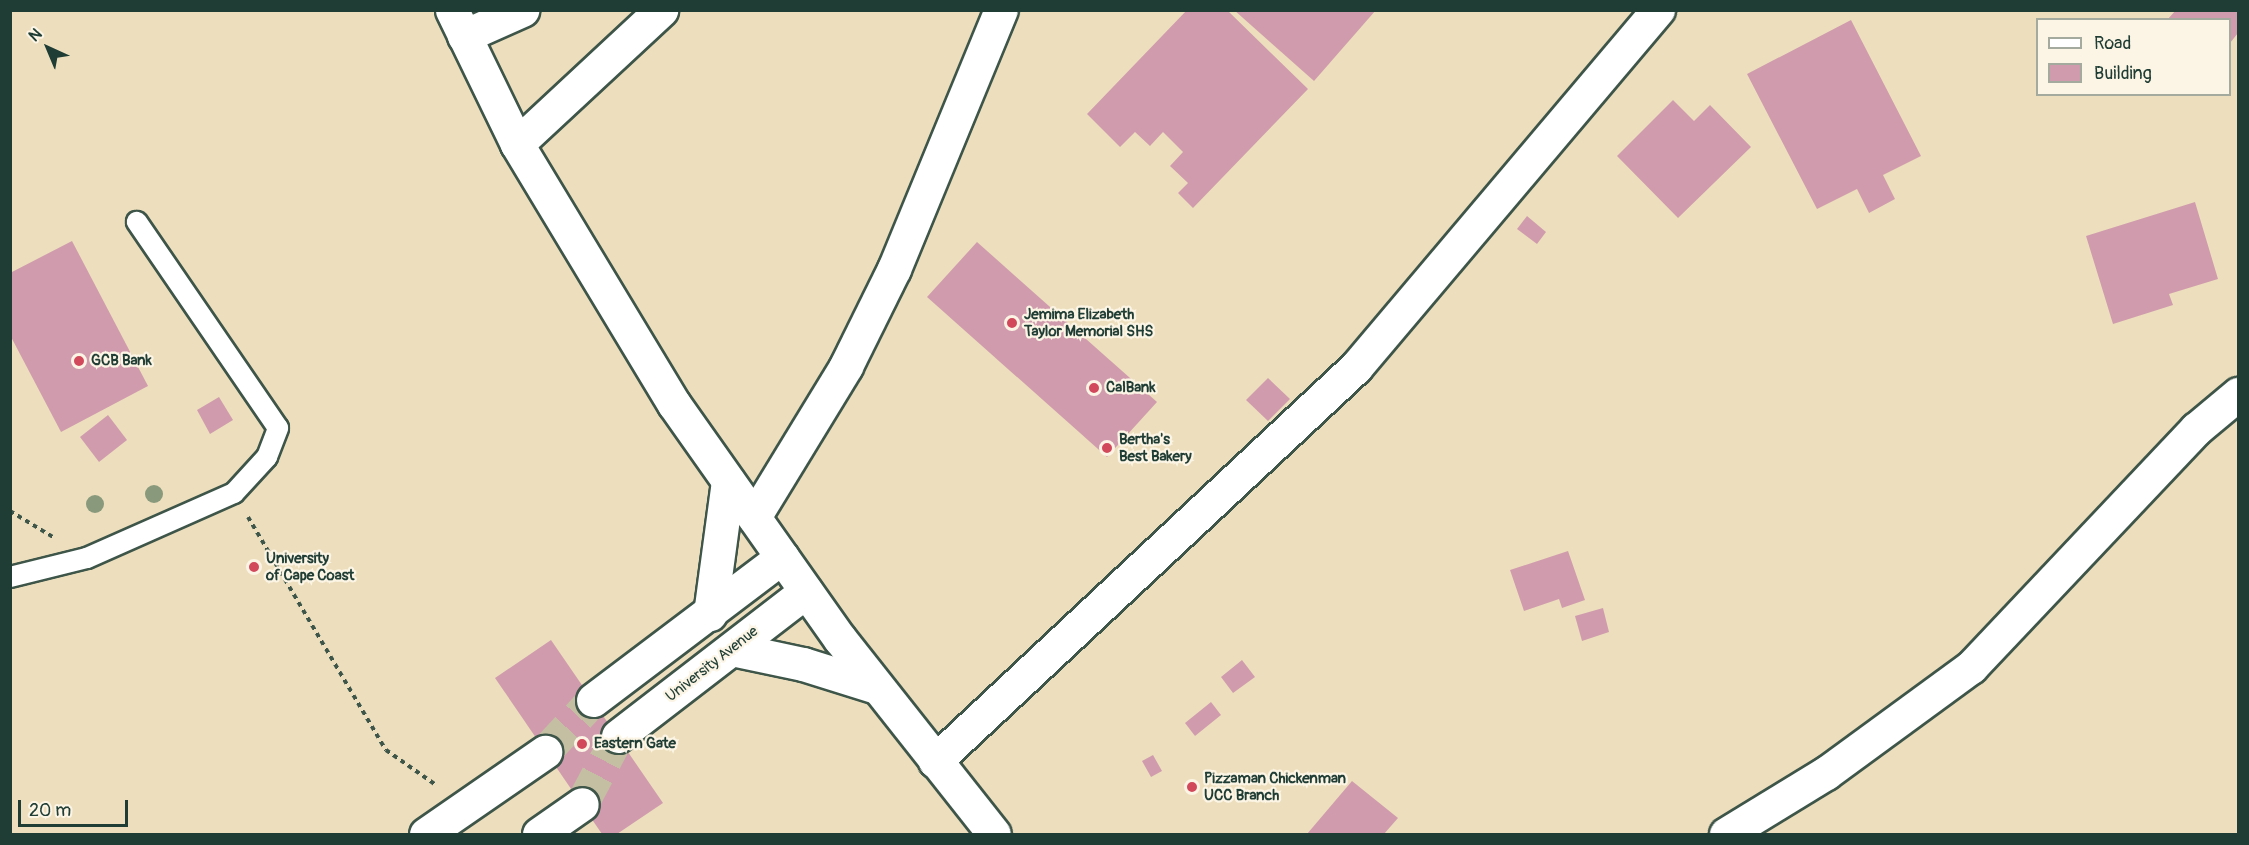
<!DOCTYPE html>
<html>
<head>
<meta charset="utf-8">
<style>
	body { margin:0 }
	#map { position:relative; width:2249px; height:845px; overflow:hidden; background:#eddfbd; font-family:Pangolin,sans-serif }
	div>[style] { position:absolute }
	.building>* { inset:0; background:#d09cad }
	.street-tunnel>* { height:33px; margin-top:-16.5px; transform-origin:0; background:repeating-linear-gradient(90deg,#c4bfa2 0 33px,transparent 0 49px) }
	.path>* { height:4px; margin-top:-2px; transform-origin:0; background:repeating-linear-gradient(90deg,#3e5549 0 4.5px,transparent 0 9px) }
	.roads { filter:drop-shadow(2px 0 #3e5549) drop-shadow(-2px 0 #3e5549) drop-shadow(0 2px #3e5549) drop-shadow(0 -2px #3e5549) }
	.lane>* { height:20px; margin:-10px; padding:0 10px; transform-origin:10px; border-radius:10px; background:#fff }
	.street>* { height:33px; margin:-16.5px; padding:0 16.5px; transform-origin:16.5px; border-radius:16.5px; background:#fff }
	.highway>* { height:33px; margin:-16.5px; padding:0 16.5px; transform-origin:16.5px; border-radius:16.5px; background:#fff }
	.trees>* { width:18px; height:18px; margin:-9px; border-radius:50%; background:#89997c }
	.dots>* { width:16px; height:16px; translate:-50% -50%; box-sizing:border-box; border:3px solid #fcf5e5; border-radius:50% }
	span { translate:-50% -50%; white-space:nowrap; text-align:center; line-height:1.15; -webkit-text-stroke:4.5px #fcf5e5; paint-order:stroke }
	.poi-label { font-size:15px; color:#1f3d34; font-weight:700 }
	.left { translate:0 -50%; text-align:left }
	.street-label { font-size:15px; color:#1f3d34 }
	.frame { position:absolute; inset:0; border:12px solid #1f3d34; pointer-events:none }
	.legend { position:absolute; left:2036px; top:18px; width:195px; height:78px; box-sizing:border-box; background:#fcf5e5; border:2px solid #a4ab9e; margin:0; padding:8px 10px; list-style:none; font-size:18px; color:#1f3d34 }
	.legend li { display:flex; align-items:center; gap:12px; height:30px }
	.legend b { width:30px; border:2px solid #a4ab9e }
	.north { position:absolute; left:18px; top:18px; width:60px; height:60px; -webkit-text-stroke:4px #fcf5e5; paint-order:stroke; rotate:316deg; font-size:16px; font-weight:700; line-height:24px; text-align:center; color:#1f3d34 }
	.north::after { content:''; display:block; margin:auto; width:21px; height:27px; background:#1f3d34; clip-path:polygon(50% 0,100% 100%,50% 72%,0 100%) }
	.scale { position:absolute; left:18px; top:800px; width:110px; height:27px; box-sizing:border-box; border:3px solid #1f3d34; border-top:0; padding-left:8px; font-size:18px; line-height:21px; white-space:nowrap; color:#1f3d34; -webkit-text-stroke:4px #fcf5e5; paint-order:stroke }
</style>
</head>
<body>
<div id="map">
	<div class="building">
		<div style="clip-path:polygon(1187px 10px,1227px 10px,1308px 89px,1193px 208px,1178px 193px,1188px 183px,1170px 166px,1183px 152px,1163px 132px,1150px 146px,1135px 132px,1120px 147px,1087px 114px)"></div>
		<div style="clip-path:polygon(1234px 10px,1376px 10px,1314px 81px)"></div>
		<div style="clip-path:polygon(2176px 10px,2238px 10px,2238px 33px,2230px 43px,2230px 20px,2167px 20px)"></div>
		<div style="clip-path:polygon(1851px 20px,1921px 156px,1883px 175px,1895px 199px,1869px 213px,1857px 189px,1817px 209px,1747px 74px)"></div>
		<div style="clip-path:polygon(1673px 100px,1694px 121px,1710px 105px,1751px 147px,1678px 218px,1617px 156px)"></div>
		<div style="clip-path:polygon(2195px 202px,2218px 279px,2169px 294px,2173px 305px,2113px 324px,2086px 236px)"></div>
		<div style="clip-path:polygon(1527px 216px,1546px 232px,1537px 244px,1517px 229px)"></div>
		<div style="clip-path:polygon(72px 241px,148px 386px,61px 432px,10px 335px,10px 273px)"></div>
		<div style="clip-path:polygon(977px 242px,1157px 402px,1107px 457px,927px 297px)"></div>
		<div style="clip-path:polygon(1268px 378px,1290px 399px,1268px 421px,1246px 400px)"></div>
		<div style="clip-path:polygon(219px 397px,233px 420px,210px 434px,197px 410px)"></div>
		<div style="clip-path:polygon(108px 415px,127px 440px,99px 462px,80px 437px)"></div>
		<div style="clip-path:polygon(1568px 551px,1585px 600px,1562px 608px,1559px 599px,1524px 611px,1510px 570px)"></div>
		<div style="clip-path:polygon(1603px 608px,1609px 632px,1582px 641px,1575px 616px)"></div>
		<div style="clip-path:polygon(551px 640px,663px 803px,617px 834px,602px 834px,495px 678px)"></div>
		<div style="clip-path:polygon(1242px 660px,1255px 677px,1233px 693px,1221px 677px)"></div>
		<div style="clip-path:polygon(1211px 702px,1221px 715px,1195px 736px,1185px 723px)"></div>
		<div style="clip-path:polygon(1153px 755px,1162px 771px,1151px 777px,1142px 761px)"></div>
		<div style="clip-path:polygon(1352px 781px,1398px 818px,1384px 834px,1307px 834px)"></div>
	</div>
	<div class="street-tunnel">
		<div style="left:545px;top:752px;width:71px;rotate:-47.3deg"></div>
		<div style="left:582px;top:804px;width:77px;rotate:-62.1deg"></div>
	</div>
	<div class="path">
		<div style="left:10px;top:511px;width:50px;rotate:31.2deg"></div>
		<div style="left:248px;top:517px;width:271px;rotate:59.4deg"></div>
		<div style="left:386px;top:750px;width:61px;rotate:35deg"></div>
	</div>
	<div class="roads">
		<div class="lane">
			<div style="left:10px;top:577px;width:79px;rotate:-13.9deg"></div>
			<div style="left:87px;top:558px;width:161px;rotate:-23.9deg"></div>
			<div style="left:234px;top:493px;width:49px;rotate:-47.5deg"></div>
			<div style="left:267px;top:457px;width:31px;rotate:-69deg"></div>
			<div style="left:278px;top:428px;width:250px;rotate:-124.4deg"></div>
		</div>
		<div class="street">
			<div style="left:464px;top:36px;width:64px;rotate:-24.1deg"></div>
			<div style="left:517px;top:144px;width:197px;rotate:-42.9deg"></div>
			<div style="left:754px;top:517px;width:177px;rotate:-58.6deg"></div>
			<div style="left:846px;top:366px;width:108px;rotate:-63.7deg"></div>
			<div style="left:894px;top:269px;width:280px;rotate:-67.6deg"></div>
			<div style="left:593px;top:700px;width:237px;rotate:-37.1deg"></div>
			<div style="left:618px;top:736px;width:237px;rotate:-37.6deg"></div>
			<div style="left:935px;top:761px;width:577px;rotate:-43.1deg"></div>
			<div style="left:1356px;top:367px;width:468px;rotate:-49.8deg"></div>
			<div style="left:426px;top:834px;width:145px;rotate:-34.6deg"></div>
			<div style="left:539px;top:834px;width:52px;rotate:-34.9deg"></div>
			<div style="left:1726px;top:834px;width:117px;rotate:-31.4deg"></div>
			<div style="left:1826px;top:773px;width:180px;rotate:-36.2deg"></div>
			<div style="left:1971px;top:667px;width:328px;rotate:-46.6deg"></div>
			<div style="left:2196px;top:429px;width:55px;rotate:-39.8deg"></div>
		</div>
		<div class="highway">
			<div style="left:452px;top:10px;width:149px;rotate:64.1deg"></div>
			<div style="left:517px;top:144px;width:304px;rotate:58.9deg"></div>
			<div style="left:674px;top:404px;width:288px;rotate:54.8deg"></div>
			<div style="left:840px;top:639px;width:248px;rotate:51.7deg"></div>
			<div style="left:710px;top:614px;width:134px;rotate:-82.3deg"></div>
			<div style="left:732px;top:649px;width:73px;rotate:11.9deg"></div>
			<div style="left:803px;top:664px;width:77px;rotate:17.3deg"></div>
		</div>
	</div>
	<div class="trees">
		<div style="left:154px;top:494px"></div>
		<div style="left:95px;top:504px"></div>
	</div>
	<div class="dots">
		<div style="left:1012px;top:323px;background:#d1495b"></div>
		<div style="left:79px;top:361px;background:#d1495b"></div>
		<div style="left:1094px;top:388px;background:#d1495b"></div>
		<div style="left:1107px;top:448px;background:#d1495b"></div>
		<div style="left:254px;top:567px;background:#d1495b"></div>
		<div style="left:582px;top:744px;background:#d1495b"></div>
		<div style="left:1192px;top:787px;background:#d1495b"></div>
	</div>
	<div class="poi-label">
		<span class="left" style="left:1024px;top:323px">Jemima Elizabeth<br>Taylor Memorial SHS</span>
		<span class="left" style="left:91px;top:361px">GCB Bank</span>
		<span class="left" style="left:1106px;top:388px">CalBank</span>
		<span class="left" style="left:1119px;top:448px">Bertha's<br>Best Bakery</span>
		<span class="left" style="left:266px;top:567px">University<br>of Cape Coast</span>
		<span class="left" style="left:594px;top:744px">Eastern Gate</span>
		<span class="left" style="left:1204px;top:787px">Pizzaman Chickenman<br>UCC Branch</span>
	</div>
	<div class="street-label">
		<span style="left:712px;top:664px;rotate:-38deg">University Avenue</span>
	</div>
	<div class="frame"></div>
	<ul class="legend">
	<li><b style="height:8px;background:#fff"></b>Road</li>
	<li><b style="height:16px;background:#d09cad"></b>Building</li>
	</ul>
	<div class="north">N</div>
	<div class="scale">20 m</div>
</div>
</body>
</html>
